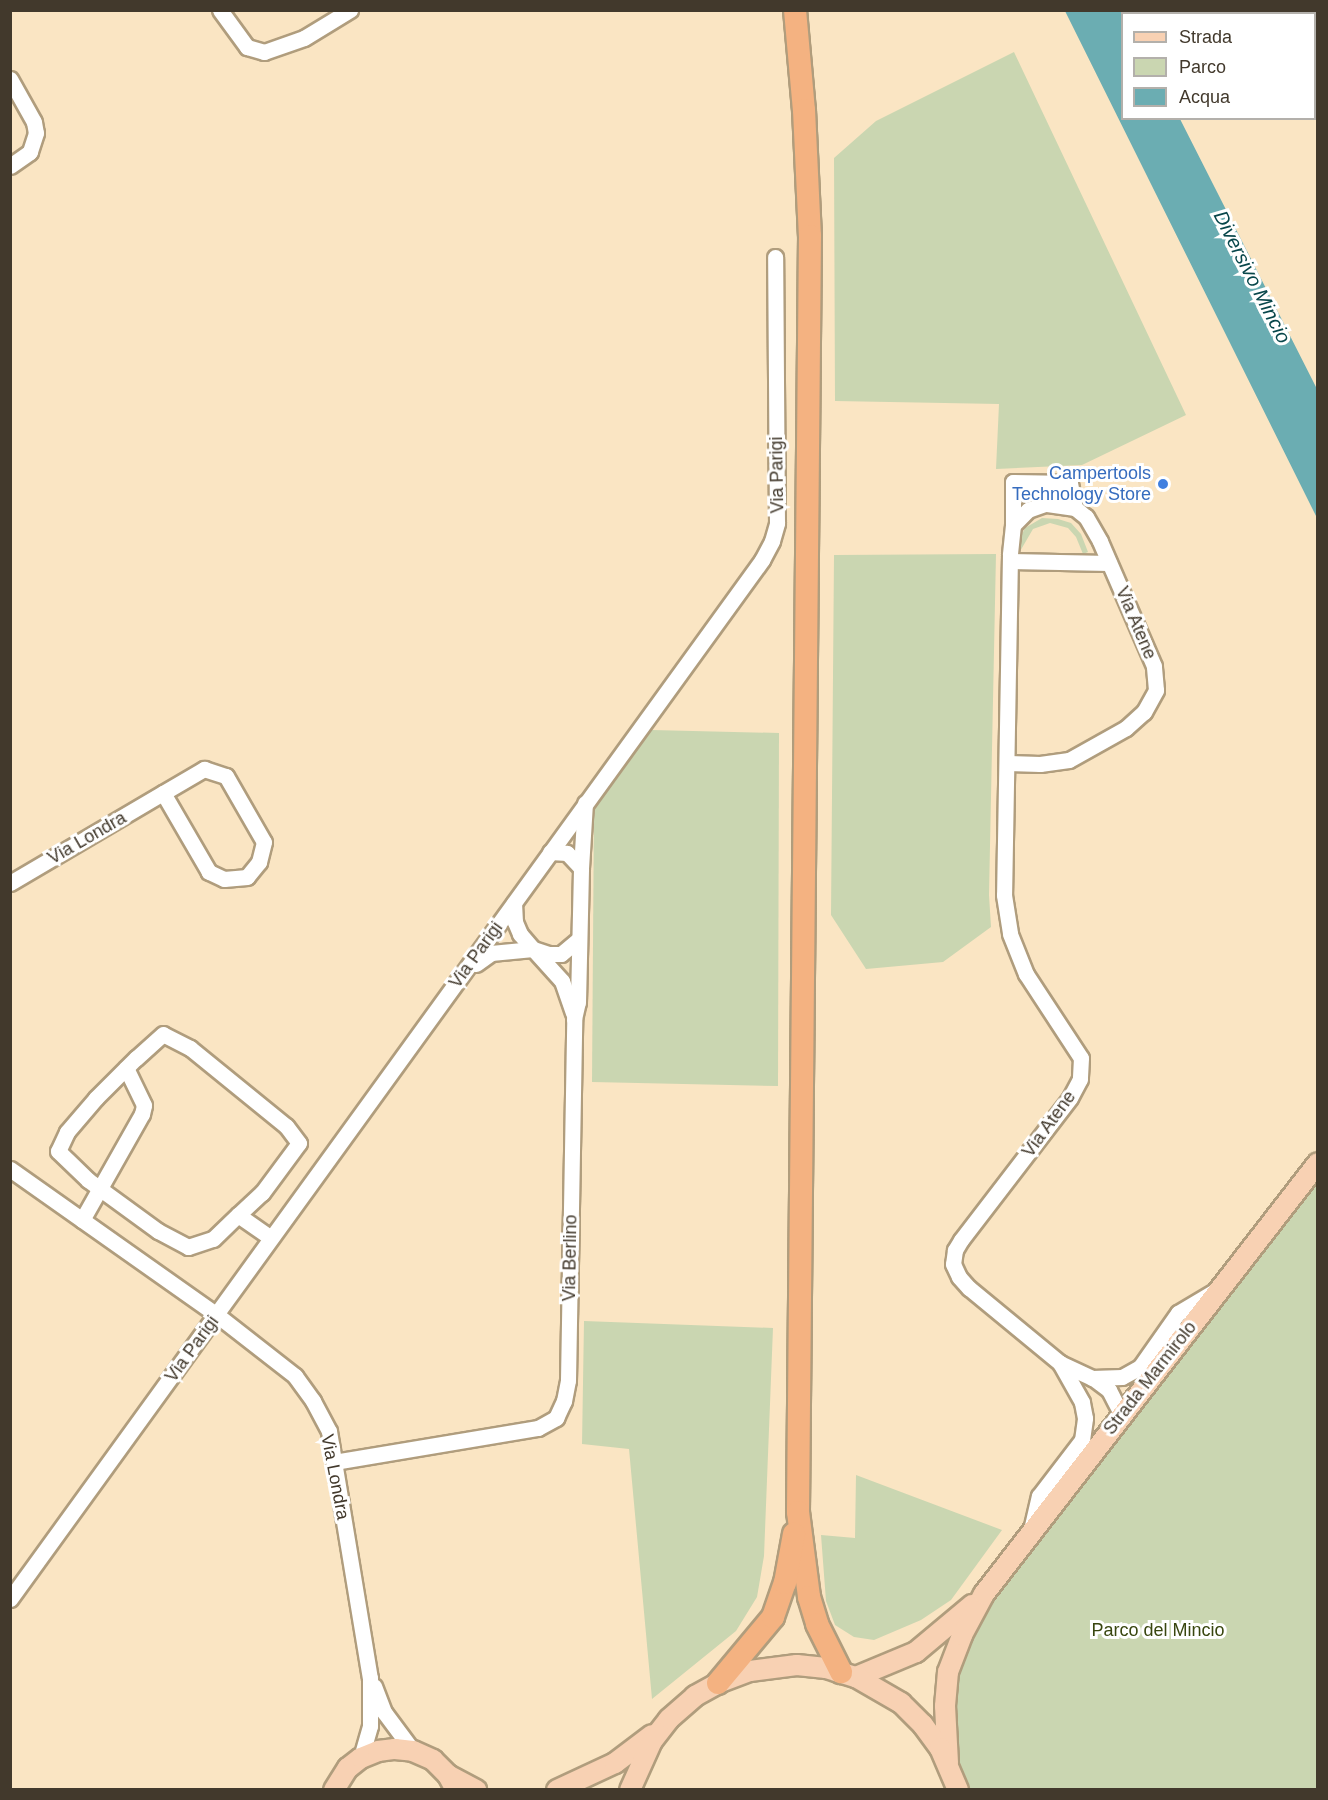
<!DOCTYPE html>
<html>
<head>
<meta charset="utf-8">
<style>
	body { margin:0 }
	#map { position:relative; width:1328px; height:1800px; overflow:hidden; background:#fae5c3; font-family:Arial,sans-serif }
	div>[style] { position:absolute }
	.green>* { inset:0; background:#cad6b1 }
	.water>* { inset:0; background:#6badb2 }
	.roads { filter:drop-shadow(2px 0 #b09d7d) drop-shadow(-2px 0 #b09d7d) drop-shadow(0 2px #b09d7d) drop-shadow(0 -2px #b09d7d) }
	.minor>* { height:15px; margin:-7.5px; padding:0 7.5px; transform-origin:7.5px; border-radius:7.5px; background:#fff }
	.major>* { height:20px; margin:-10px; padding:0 10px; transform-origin:10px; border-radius:10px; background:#f8d1b3 }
	.highway>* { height:22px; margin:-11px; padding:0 11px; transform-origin:11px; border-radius:11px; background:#f4b281 }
	.dots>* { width:16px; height:16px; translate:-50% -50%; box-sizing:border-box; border:3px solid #fff; border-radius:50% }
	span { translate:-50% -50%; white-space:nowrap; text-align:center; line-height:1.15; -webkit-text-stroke:6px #fff; paint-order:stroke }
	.shop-label { font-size:18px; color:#366cbe }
	.right { translate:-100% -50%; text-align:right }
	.street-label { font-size:18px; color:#42392c }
	.park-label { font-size:18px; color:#39460f }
	.water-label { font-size:20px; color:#08474b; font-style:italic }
	.frame { position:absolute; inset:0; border:12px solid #42392c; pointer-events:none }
	.legend { position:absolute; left:1121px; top:12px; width:195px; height:108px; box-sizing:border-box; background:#fff; border:2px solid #b3b0ab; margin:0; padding:8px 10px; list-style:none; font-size:18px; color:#42392c }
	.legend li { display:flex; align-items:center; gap:12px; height:30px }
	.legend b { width:30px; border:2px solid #b3b0ab }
</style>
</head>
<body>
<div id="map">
	<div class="green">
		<div style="clip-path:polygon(1014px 52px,1186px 415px,1082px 465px,996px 469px,999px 404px,835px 401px,834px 158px,876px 121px)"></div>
		<div style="clip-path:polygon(1042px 518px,1058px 519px,1071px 523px,1081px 534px,1088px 552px,1083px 554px,1076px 537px,1068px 528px,1050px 523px,1033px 529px,1019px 553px,1016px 550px,1018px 542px,1025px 528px)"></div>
		<div style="clip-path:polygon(996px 554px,989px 895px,991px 927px,943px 962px,866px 969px,831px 915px,834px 555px)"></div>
		<div style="clip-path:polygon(652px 730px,779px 733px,778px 1086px,592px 1082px,594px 807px)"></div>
		<div style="clip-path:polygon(1317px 1160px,1317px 1789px,958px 1789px,945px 1706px,962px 1635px)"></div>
		<div style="clip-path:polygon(584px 1321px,773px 1328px,764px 1556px,757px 1597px,736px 1631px,652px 1699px,629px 1449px,582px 1444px)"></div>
		<div style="clip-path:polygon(856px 1475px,1002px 1530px,951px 1600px,921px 1620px,874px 1640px,854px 1637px,835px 1625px,826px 1601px,821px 1535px,855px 1538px)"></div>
	</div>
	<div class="water">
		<div style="clip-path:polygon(1065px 11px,1127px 11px,1128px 13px,1122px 14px,1122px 118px,1180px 119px,1317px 389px,1317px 518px)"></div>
	</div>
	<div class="roads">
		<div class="minor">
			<div style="left:220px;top:10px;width:46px;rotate:53.9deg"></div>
			<div style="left:247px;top:47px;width:18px;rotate:16deg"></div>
			<div style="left:264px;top:52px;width:42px;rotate:-19.3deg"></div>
			<div style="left:304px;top:38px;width:54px;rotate:-31.3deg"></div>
			<div style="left:10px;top:79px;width:49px;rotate:60.8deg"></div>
			<div style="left:34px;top:122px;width:11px;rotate:80deg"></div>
			<div style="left:36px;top:133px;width:20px;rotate:108deg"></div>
			<div style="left:30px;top:152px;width:24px;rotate:145deg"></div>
			<div style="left:1013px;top:525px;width:43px;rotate:-90deg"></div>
			<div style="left:1013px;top:482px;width:57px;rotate:1deg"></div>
			<div style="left:1070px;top:483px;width:25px;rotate:79deg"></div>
			<div style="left:1010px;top:561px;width:99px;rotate:1.2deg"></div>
			<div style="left:1008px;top:763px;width:32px;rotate:2deg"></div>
			<div style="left:1040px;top:764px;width:29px;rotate:-8deg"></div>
			<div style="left:1069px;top:760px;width:65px;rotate:-29.3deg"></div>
			<div style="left:1126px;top:728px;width:24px;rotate:-42deg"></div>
			<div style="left:1144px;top:712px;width:25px;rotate:-61deg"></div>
			<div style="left:1156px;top:690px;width:24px;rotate:-95deg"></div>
			<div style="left:1154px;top:666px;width:136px;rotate:-113.4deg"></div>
			<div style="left:1100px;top:541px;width:28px;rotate:-120deg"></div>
			<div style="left:1086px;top:517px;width:14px;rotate:-141deg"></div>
			<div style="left:1075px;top:508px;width:30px;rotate:-172deg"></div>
			<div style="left:1045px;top:504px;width:18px;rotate:161deg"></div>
			<div style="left:1028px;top:510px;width:21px;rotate:135deg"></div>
			<div style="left:1013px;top:525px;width:30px;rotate:96deg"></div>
			<div style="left:1010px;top:555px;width:340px;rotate:91deg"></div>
			<div style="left:1004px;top:895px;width:39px;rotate:81deg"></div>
			<div style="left:1010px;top:934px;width:43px;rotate:68.2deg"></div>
			<div style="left:1026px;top:974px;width:100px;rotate:56.8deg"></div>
			<div style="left:1081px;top:1058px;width:21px;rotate:93deg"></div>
			<div style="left:1080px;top:1079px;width:21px;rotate:118deg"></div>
			<div style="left:1070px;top:1098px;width:179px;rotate:127.5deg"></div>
			<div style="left:961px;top:1240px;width:12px;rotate:121deg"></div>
			<div style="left:955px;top:1250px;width:14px;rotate:98deg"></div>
			<div style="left:953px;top:1264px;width:14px;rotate:65deg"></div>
			<div style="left:959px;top:1277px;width:15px;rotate:48deg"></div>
			<div style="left:969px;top:1288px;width:118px;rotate:39.5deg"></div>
			<div style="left:1060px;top:1363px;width:35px;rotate:25deg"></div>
			<div style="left:1092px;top:1378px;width:30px;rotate:-2deg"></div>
			<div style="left:1122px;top:1377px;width:21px;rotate:-29deg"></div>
			<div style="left:1140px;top:1367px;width:66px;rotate:-54.9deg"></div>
			<div style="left:1178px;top:1313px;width:43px;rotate:-30.7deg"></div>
			<div style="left:581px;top:868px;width:65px;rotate:-86.5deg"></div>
			<div style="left:10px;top:883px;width:178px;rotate:-30.5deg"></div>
			<div style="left:163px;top:793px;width:48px;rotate:-30.3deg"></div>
			<div style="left:204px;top:769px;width:23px;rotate:18deg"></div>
			<div style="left:226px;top:776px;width:76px;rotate:60.1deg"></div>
			<div style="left:264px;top:842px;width:21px;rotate:104deg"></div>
			<div style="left:259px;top:862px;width:19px;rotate:129deg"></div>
			<div style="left:247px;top:877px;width:23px;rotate:175deg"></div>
			<div style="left:224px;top:879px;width:17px;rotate:-155deg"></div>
			<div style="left:209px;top:872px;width:91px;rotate:-120.2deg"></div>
			<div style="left:514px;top:903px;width:19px;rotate:87deg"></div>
			<div style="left:515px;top:922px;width:13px;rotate:67deg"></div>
			<div style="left:520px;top:934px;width:20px;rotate:49deg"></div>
			<div style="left:533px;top:949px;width:16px;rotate:18deg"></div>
			<div style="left:548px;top:954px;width:13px"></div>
			<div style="left:561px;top:954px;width:23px;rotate:-40deg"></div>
			<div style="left:476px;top:964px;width:19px;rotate:-36deg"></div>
			<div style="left:491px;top:953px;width:42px;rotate:-5.4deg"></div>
			<div style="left:533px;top:949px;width:43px;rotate:47.8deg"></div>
			<div style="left:562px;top:981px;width:34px;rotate:71deg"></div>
			<div style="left:10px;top:1169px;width:253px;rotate:35.2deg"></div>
			<div style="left:217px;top:1315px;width:99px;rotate:38deg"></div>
			<div style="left:295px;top:1376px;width:31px;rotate:54deg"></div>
			<div style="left:313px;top:1401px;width:34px;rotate:62deg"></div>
			<div style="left:329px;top:1431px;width:250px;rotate:80.6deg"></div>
			<div style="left:370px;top:1678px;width:48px;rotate:90deg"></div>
			<div style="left:370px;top:1726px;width:33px;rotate:106deg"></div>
			<div style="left:238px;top:1215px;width:33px;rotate:-43deg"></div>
			<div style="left:262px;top:1193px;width:62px;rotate:-53.5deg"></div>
			<div style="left:299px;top:1143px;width:21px;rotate:-127deg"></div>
			<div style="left:286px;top:1126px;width:124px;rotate:-140.9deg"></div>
			<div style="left:190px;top:1048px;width:30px;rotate:-153deg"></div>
			<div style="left:163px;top:1034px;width:36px;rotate:138deg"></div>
			<div style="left:136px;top:1058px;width:57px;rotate:135deg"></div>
			<div style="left:96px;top:1098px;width:45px;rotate:130.5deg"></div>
			<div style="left:67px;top:1132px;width:21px;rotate:115deg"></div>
			<div style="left:58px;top:1151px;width:42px;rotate:44deg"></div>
			<div style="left:88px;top:1180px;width:87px;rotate:36.1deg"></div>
			<div style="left:158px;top:1231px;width:34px;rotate:28deg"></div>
			<div style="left:188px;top:1247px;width:26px;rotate:-18deg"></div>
			<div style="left:213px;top:1239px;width:35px;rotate:-44deg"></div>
			<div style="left:238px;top:1215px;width:40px;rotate:34.9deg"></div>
			<div style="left:82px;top:1220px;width:122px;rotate:-60.5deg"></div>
			<div style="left:142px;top:1114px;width:9px;rotate:-77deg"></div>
			<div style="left:144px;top:1105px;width:41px;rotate:-115.9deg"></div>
			<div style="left:1093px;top:1378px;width:20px;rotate:37deg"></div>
			<div style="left:1109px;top:1390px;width:28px;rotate:63deg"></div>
			<div style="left:334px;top:1462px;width:207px;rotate:-9.5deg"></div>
			<div style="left:538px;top:1428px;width:21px;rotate:-29deg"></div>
			<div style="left:556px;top:1418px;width:19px;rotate:-65deg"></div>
			<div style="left:564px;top:1401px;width:21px;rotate:-79deg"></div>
			<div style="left:568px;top:1380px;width:361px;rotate:-89deg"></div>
			<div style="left:574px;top:1019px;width:17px;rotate:-77deg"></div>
			<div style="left:578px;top:1002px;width:134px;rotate:-88.7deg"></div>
			<div style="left:581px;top:868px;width:21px;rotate:-133deg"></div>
			<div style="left:567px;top:853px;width:17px;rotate:-177deg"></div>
			<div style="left:1031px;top:1530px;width:35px;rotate:-77deg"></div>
			<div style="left:1039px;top:1496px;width:71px;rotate:-52.5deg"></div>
			<div style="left:1082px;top:1440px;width:22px;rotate:-82deg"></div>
			<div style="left:1085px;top:1418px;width:16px;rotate:-101deg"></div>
			<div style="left:1082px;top:1402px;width:45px;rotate:-119.4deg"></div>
			<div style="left:10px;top:1599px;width:1283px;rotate:-54.1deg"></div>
			<div style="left:762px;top:560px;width:21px;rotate:-62deg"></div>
			<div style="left:772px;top:541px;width:19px;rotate:-74deg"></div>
			<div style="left:777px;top:523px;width:266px;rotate:-90.4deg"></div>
			<div style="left:374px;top:1686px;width:28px;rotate:69deg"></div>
			<div style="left:384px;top:1712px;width:49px;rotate:53.4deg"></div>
		</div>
		<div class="major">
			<div style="left:856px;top:1677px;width:65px;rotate:-22.6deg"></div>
			<div style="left:916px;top:1652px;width:73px;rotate:-40deg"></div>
			<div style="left:948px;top:1763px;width:57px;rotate:-93deg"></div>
			<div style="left:945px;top:1706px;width:34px;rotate:-85deg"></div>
			<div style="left:948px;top:1672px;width:40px;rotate:-69deg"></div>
			<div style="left:962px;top:1635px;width:47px;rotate:-61.8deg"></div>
			<div style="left:984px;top:1594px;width:545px;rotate:-52.23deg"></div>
			<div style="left:448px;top:1775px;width:32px;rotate:28deg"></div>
			<div style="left:334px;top:1790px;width:26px;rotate:-58deg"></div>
			<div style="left:348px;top:1768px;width:16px;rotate:-38deg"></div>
			<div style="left:361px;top:1758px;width:18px;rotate:-22deg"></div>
			<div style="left:378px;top:1751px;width:17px;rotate:-7deg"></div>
			<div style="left:395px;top:1749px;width:18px;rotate:6deg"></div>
			<div style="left:413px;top:1751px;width:22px;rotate:24deg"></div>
			<div style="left:433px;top:1760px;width:21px;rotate:45deg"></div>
			<div style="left:448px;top:1775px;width:17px;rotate:62deg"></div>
			<div style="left:557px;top:1790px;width:64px;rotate:-25deg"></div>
			<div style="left:615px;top:1763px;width:46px;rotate:-37.1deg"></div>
			<div style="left:630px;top:1790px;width:54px;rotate:-65.8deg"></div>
			<div style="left:652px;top:1741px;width:28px;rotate:-52deg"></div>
			<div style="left:669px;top:1719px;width:35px;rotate:-41deg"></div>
			<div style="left:695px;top:1696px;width:26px;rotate:-29deg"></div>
			<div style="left:718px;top:1683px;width:34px;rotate:-21deg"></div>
			<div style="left:750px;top:1671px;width:47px;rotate:-7.3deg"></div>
			<div style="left:797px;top:1665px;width:29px;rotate:6deg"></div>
			<div style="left:826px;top:1668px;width:31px;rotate:17deg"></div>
			<div style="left:856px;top:1677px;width:52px;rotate:30deg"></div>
			<div style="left:901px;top:1703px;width:31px;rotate:45deg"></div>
			<div style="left:923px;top:1725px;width:29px;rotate:54deg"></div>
			<div style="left:940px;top:1748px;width:46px;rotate:66.8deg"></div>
		</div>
		<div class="highway">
			<div style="left:795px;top:10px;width:100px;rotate:84.9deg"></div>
			<div style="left:804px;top:110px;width:126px;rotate:87.3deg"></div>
			<div style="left:810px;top:236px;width:1276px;rotate:90.54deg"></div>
			<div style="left:798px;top:1512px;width:86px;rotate:82.6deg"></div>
			<div style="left:809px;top:1597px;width:28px;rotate:73deg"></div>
			<div style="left:817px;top:1624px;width:54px;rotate:63.4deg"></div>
			<div style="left:718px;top:1683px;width:86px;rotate:-50.2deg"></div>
			<div style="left:773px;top:1617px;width:36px;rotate:-71deg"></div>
			<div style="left:785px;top:1583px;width:50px;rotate:-79.6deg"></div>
		</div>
	</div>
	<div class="dots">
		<div style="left:1163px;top:484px;background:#3f7fe0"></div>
	</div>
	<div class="shop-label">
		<span class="right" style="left:1151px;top:484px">Campertools<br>Technology Store</span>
	</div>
	<div class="street-label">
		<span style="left:777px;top:475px;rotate:-91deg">Via Parigi</span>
		<span style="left:1136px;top:623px;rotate:67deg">Via Atene</span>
		<span style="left:87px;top:838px;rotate:-30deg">Via Londra</span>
		<span style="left:476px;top:955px;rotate:-54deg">Via Parigi</span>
		<span style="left:1049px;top:1124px;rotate:-54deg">Via Atene</span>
		<span style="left:570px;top:1258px;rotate:-89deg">Via Berlino</span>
		<span style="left:192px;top:1349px;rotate:-54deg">Via Parigi</span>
		<span style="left:1150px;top:1378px;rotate:-52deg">Strada Marmirolo</span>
		<span style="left:335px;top:1477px;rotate:79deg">Via Londra</span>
	</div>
	<div class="park-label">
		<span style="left:1158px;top:1630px">Parco del Mincio</span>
	</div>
	<div class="water-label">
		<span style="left:1252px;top:277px;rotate:63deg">Diversivo Mincio</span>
	</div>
	<div class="frame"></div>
	<ul class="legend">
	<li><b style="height:8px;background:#f8d1b3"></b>Strada</li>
	<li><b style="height:16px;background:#cad6b1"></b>Parco</li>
	<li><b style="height:16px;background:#6badb2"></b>Acqua</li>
	</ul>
</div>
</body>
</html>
